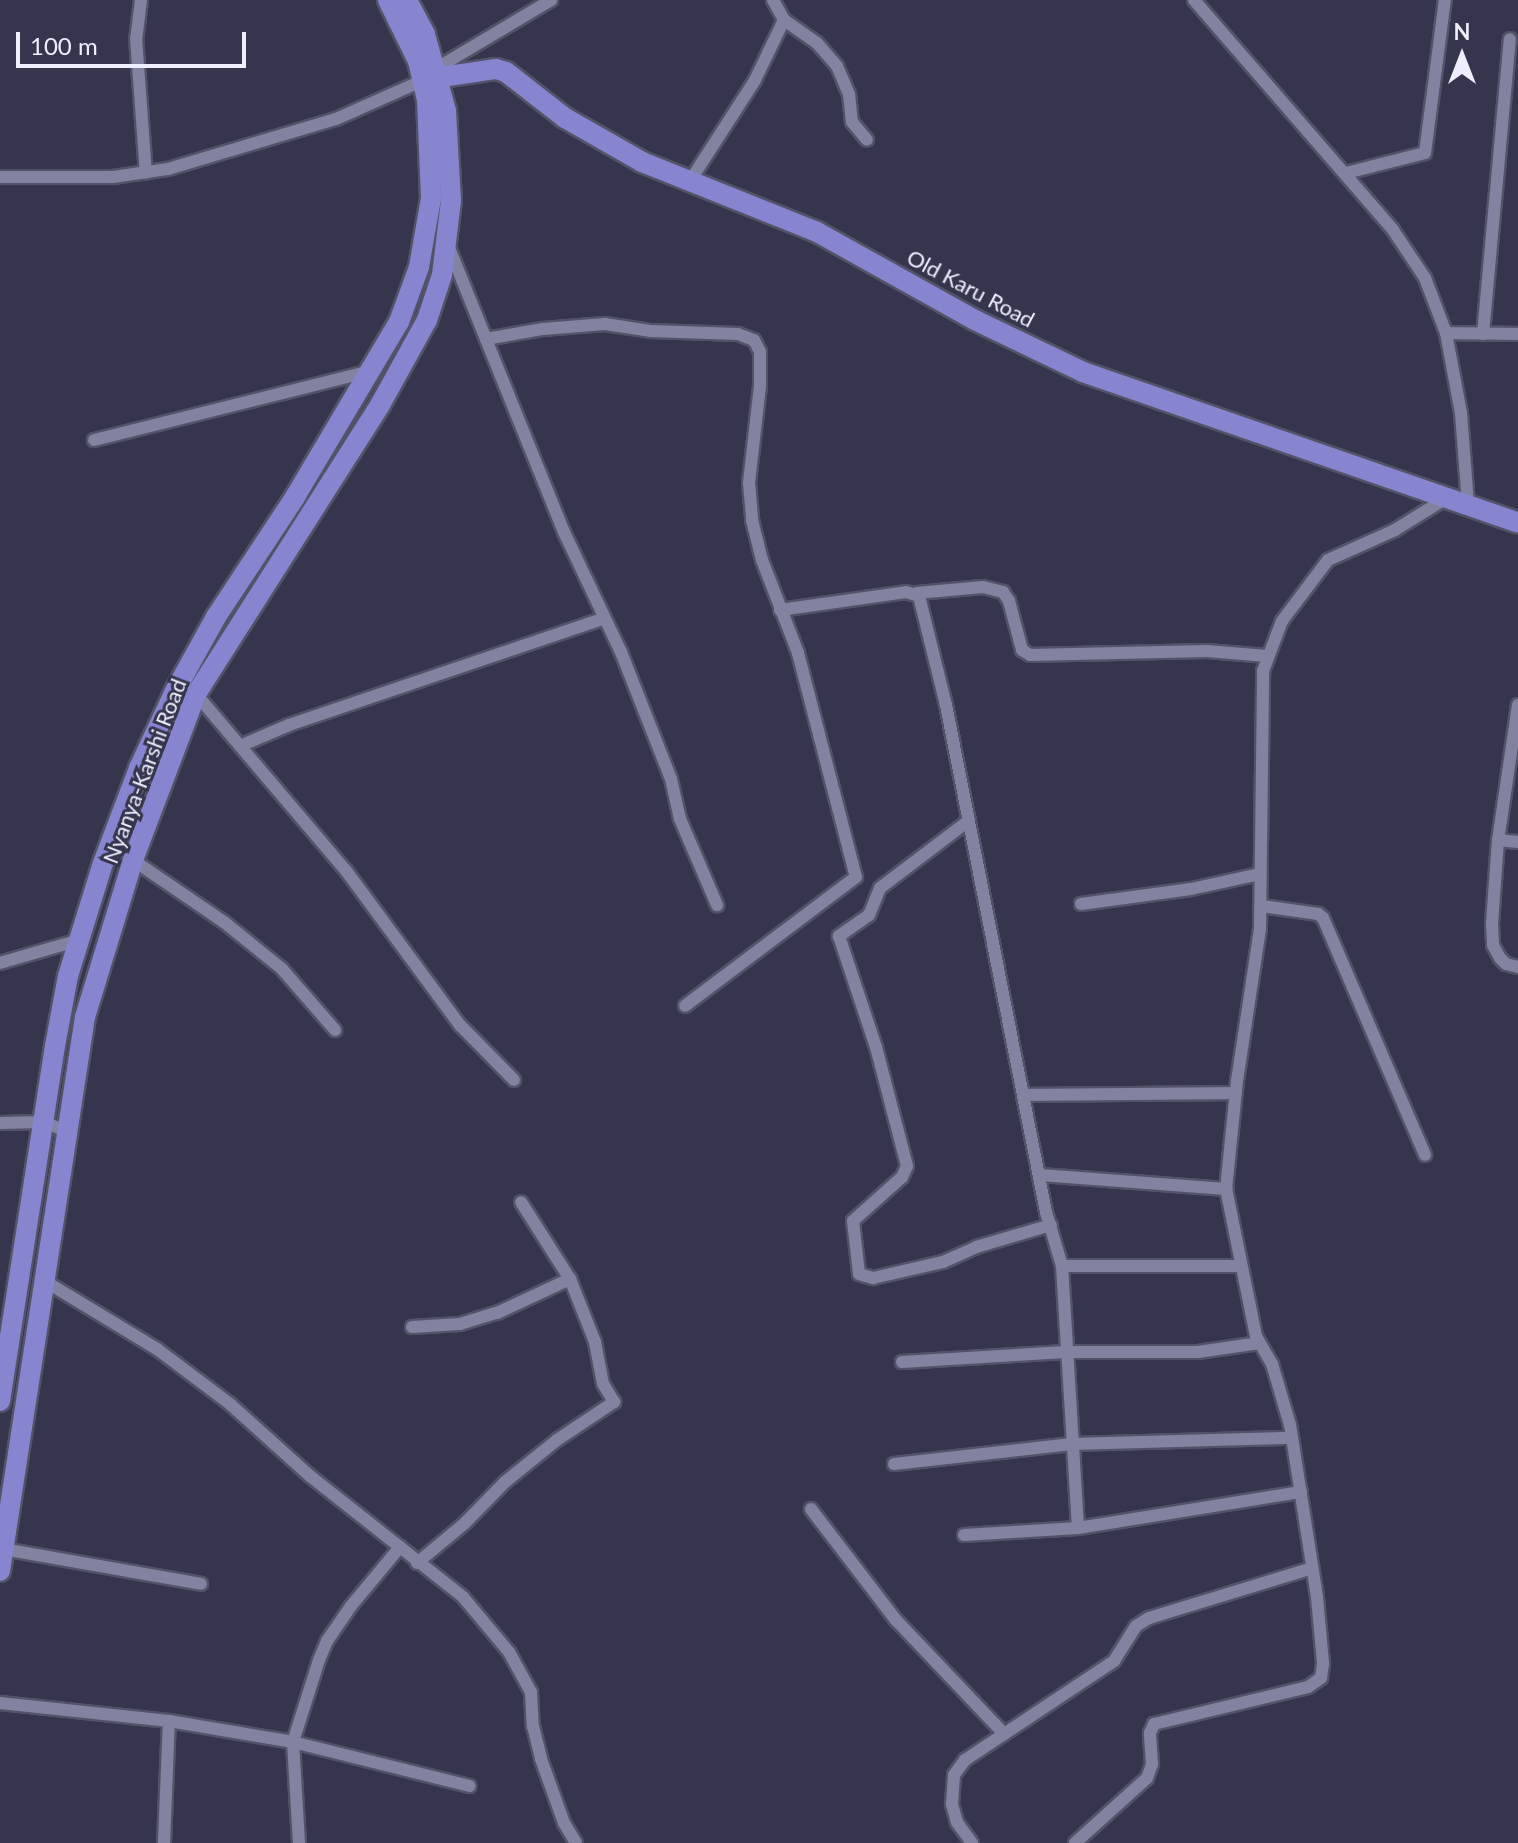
<!DOCTYPE html>
<html>
<head>
<meta charset="utf-8">
<style>
	body { margin:0 }
	#map { position:relative; width:1518px; height:1843px; overflow:hidden; background:#35354e; font-family:Lato,sans-serif }
	div>[style] { position:absolute }
	.roads { filter:drop-shadow(2px 0 #525368) drop-shadow(-2px 0 #525368) drop-shadow(0 2px #525368) drop-shadow(0 -2px #525368) }
	.street>* { height:12px; margin:-6px; padding:0 6px; transform-origin:6px; border-radius:6px; background:#8283a0 }
	.primary>* { height:20px; margin:-10px; padding:0 10px; transform-origin:10px; border-radius:10px; background:#8785cf }
	span { translate:-50% -50%; white-space:nowrap; text-align:center; line-height:1.15; -webkit-text-stroke:6px #35354e; paint-order:stroke }
	.street-label { font-size:22px; color:#edeefe }
	.north { position:absolute; left:1422px; top:16px; width:80px; height:80px; -webkit-text-stroke:6px #35354e; paint-order:stroke; rotate:0deg; font-size:22px; font-weight:700; line-height:32px; text-align:center; color:#edeefe }
	.north::after { content:''; display:block; margin:auto; width:28px; height:36px; background:#edeefe; clip-path:polygon(50% 0,100% 100%,50% 72%,0 100%) }
	.scale { position:absolute; left:16px; top:32px; width:230px; height:36px; box-sizing:border-box; border:4px solid #edeefe; border-top:0; padding-left:10px; font-size:24px; line-height:28px; white-space:nowrap; color:#edeefe; -webkit-text-stroke:6px #35354e; paint-order:stroke }
</style>
</head>
<body>
<div id="map">
	<div class="roads">
		<div class="street">
			<div style="left:141px;top:0;width:38px;rotate:97deg"></div>
			<div style="left:136px;top:38px;width:135px;rotate:85.8deg"></div>
			<div style="left:773px;top:0;width:23px;rotate:61deg"></div>
			<div style="left:784px;top:20px;width:40px;rotate:34.9deg"></div>
			<div style="left:817px;top:43px;width:30px;rotate:49deg"></div>
			<div style="left:837px;top:66px;width:30px;rotate:67deg"></div>
			<div style="left:849px;top:94px;width:28px;rotate:84deg"></div>
			<div style="left:852px;top:122px;width:23px;rotate:50deg"></div>
			<div style="left:1194px;top:0;width:304px;rotate:49.1deg"></div>
			<div style="left:1393px;top:230px;width:58px;rotate:56.3deg"></div>
			<div style="left:1425px;top:278px;width:59px;rotate:69.1deg"></div>
			<div style="left:1446px;top:333px;width:81px;rotate:79.4deg"></div>
			<div style="left:1461px;top:413px;width:92px;rotate:85.6deg"></div>
			<div style="left:437px;top:68px;width:133px;rotate:-30.8deg"></div>
			<div style="left:1346px;top:173px;width:81px;rotate:-14.2deg"></div>
			<div style="left:1425px;top:153px;width:154px;rotate:-82.6deg"></div>
			<div style="left:0;top:177px;width:113px"></div>
			<div style="left:113px;top:177px;width:56px;rotate:-8.3deg"></div>
			<div style="left:168px;top:169px;width:175px;rotate:-16.6deg"></div>
			<div style="left:336px;top:119px;width:96px;rotate:-23.9deg"></div>
			<div style="left:690px;top:181px;width:120px;rotate:-57.2deg"></div>
			<div style="left:755px;top:80px;width:67px;rotate:-64.2deg"></div>
			<div style="left:448px;top:245px;width:310px;rotate:68deg"></div>
			<div style="left:564px;top:532px;width:133px;rotate:64.6deg"></div>
			<div style="left:621px;top:652px;width:136px;rotate:68.5deg"></div>
			<div style="left:671px;top:779px;width:41px;rotate:77.3deg"></div>
			<div style="left:680px;top:819px;width:94px;rotate:66.7deg"></div>
			<div style="left:1446px;top:333px;width:72px;rotate:0.8deg"></div>
			<div style="left:1483px;top:334px;width:296px;rotate:-84.8deg"></div>
			<div style="left:486px;top:339px;width:58px;rotate:-10deg"></div>
			<div style="left:543px;top:329px;width:62px;rotate:-4.6deg"></div>
			<div style="left:605px;top:324px;width:47px;rotate:8.7deg"></div>
			<div style="left:651px;top:331px;width:87px;rotate:2deg"></div>
			<div style="left:738px;top:334px;width:17px;rotate:21deg"></div>
			<div style="left:754px;top:340px;width:13px;rotate:63deg"></div>
			<div style="left:760px;top:352px;width:34px;rotate:90deg"></div>
			<div style="left:760px;top:386px;width:98px;rotate:96.5deg"></div>
			<div style="left:749px;top:483px;width:37px;rotate:85deg"></div>
			<div style="left:752px;top:520px;width:41px;rotate:76deg"></div>
			<div style="left:762px;top:560px;width:100px;rotate:68.8deg"></div>
			<div style="left:798px;top:653px;width:231px;rotate:75.5deg"></div>
			<div style="left:856px;top:877px;width:214px;rotate:143deg"></div>
			<div style="left:94px;top:440px;width:284px;rotate:-14deg"></div>
			<div style="left:917px;top:593px;width:66px;rotate:-5.2deg"></div>
			<div style="left:983px;top:587px;width:21px;rotate:14deg"></div>
			<div style="left:1003px;top:592px;width:11px;rotate:56deg"></div>
			<div style="left:1009px;top:601px;width:51px;rotate:75.1deg"></div>
			<div style="left:1022px;top:650px;width:9px;rotate:32deg"></div>
			<div style="left:1030px;top:655px;width:177px;rotate:-1.3deg"></div>
			<div style="left:1207px;top:651px;width:60px;rotate:4.8deg"></div>
			<div style="left:780px;top:610px;width:127px;rotate:-8.1deg"></div>
			<div style="left:906px;top:592px;width:14px;rotate:17deg"></div>
			<div style="left:919px;top:596px;width:112px;rotate:76.1deg"></div>
			<div style="left:946px;top:705px;width:517px;rotate:78.84deg"></div>
			<div style="left:1046px;top:1212px;width:56px;rotate:73.5deg"></div>
			<div style="left:1062px;top:1266px;width:262px;rotate:86.5deg"></div>
			<div style="left:196px;top:694px;width:233px;rotate:49.7deg"></div>
			<div style="left:347px;top:872px;width:190px;rotate:53.6deg"></div>
			<div style="left:460px;top:1025px;width:77px;rotate:45.5deg"></div>
			<div style="left:1518px;top:705px;width:136px;rotate:98.4deg"></div>
			<div style="left:1498px;top:840px;width:84px;rotate:94.1deg"></div>
			<div style="left:1492px;top:924px;width:21px;rotate:87deg"></div>
			<div style="left:1493px;top:945px;width:15px;rotate:62deg"></div>
			<div style="left:1500px;top:958px;width:8px;rotate:45deg"></div>
			<div style="left:1506px;top:964px;width:12px;rotate:14deg"></div>
			<div style="left:240px;top:746px;width:53px;rotate:-23.2deg"></div>
			<div style="left:289px;top:725px;width:331px;rotate:-18.7deg"></div>
			<div style="left:967px;top:822px;width:109px;rotate:142.8deg"></div>
			<div style="left:880px;top:888px;width:29px;rotate:112deg"></div>
			<div style="left:869px;top:915px;width:37px;rotate:145deg"></div>
			<div style="left:839px;top:936px;width:117px;rotate:71.6deg"></div>
			<div style="left:876px;top:1047px;width:123px;rotate:75.4deg"></div>
			<div style="left:907px;top:1166px;width:12px;rotate:114deg"></div>
			<div style="left:902px;top:1177px;width:66px;rotate:138.1deg"></div>
			<div style="left:853px;top:1221px;width:53px;rotate:83.5deg"></div>
			<div style="left:859px;top:1274px;width:15px;rotate:16deg"></div>
			<div style="left:873px;top:1278px;width:72px;rotate:-12.9deg"></div>
			<div style="left:943px;top:1262px;width:36px;rotate:-24deg"></div>
			<div style="left:976px;top:1247px;width:78px;rotate:-16.3deg"></div>
			<div style="left:1498px;top:840px;width:20px;rotate:6deg"></div>
			<div style="left:133px;top:860px;width:110px;rotate:34.3deg"></div>
			<div style="left:224px;top:922px;width:75px;rotate:39deg"></div>
			<div style="left:282px;top:969px;width:81px;rotate:49deg"></div>
			<div style="left:1081px;top:904px;width:111px;rotate:-7.8deg"></div>
			<div style="left:1191px;top:889px;width:71px;rotate:-12.3deg"></div>
			<div style="left:1262px;top:906px;width:57px;rotate:8.1deg"></div>
			<div style="left:1318px;top:914px;width:6px;rotate:39deg"></div>
			<div style="left:1323px;top:918px;width:258px;rotate:66.7deg"></div>
			<div style="left:0;top:963px;width:82px;rotate:-16.2deg"></div>
			<div style="left:1025px;top:1095px;width:210px;rotate:-0.5deg"></div>
			<div style="left:0;top:1123px;width:43px;rotate:-1.3deg"></div>
			<div style="left:43px;top:1122px;width:25px;rotate:21deg"></div>
			<div style="left:1040px;top:1175px;width:187px;rotate:4.3deg"></div>
			<div style="left:1062px;top:1266px;width:178px"></div>
			<div style="left:43px;top:1280px;width:133px;rotate:31.2deg"></div>
			<div style="left:157px;top:1349px;width:91px;rotate:37deg"></div>
			<div style="left:230px;top:1404px;width:108px;rotate:42deg"></div>
			<div style="left:310px;top:1476px;width:195px;rotate:38.3deg"></div>
			<div style="left:463px;top:1597px;width:72px;rotate:50.1deg"></div>
			<div style="left:509px;top:1652px;width:46px;rotate:61.2deg"></div>
			<div style="left:531px;top:1692px;width:34px;rotate:87deg"></div>
			<div style="left:533px;top:1726px;width:34px;rotate:76deg"></div>
			<div style="left:541px;top:1759px;width:68px;rotate:70.2deg"></div>
			<div style="left:564px;top:1823px;width:23px;rotate:59deg"></div>
			<div style="left:412px;top:1327px;width:48px;rotate:-3.6deg"></div>
			<div style="left:460px;top:1324px;width:39px;rotate:-17deg"></div>
			<div style="left:497px;top:1313px;width:81px;rotate:-25deg"></div>
			<div style="left:902px;top:1362px;width:163px;rotate:-3.5deg"></div>
			<div style="left:1065px;top:1352px;width:133px"></div>
			<div style="left:1198px;top:1352px;width:62px;rotate:-8.4deg"></div>
			<div style="left:894px;top:1464px;width:179px;rotate:-6.4deg"></div>
			<div style="left:1072px;top:1444px;width:220px;rotate:-1.6deg"></div>
			<div style="left:811px;top:1509px;width:140px;rotate:52.6deg"></div>
			<div style="left:896px;top:1620px;width:157px;rotate:46.5deg"></div>
			<div style="left:964px;top:1535px;width:114px;rotate:-3.5deg"></div>
			<div style="left:1078px;top:1528px;width:226px;rotate:-9.2deg"></div>
			<div style="left:3px;top:1549px;width:201px;rotate:10deg"></div>
			<div style="left:417px;top:1563px;width:62px;rotate:-39.8deg"></div>
			<div style="left:465px;top:1523px;width:57px;rotate:-45.7deg"></div>
			<div style="left:505px;top:1482px;width:67px;rotate:-38.9deg"></div>
			<div style="left:557px;top:1440px;width:69px;rotate:-33.7deg"></div>
			<div style="left:614px;top:1402px;width:21px;rotate:-121deg"></div>
			<div style="left:603px;top:1384px;width:43px;rotate:-100.8deg"></div>
			<div style="left:595px;top:1342px;width:68px;rotate:-111.6deg"></div>
			<div style="left:570px;top:1279px;width:91px;rotate:-122.5deg"></div>
			<div style="left:0;top:1703px;width:170px;rotate:6.1deg"></div>
			<div style="left:169px;top:1721px;width:126px;rotate:9.6deg"></div>
			<div style="left:293px;top:1742px;width:182px;rotate:14deg"></div>
			<div style="left:164px;top:1843px;width:122px;rotate:-87.7deg"></div>
			<div style="left:299px;top:1843px;width:101px;rotate:-93.4deg"></div>
			<div style="left:293px;top:1742px;width:86px;rotate:-72.4deg"></div>
			<div style="left:319px;top:1660px;width:21px;rotate:-67deg"></div>
			<div style="left:327px;top:1641px;width:42px;rotate:-55.6deg"></div>
			<div style="left:351px;top:1606px;width:77px;rotate:-50.3deg"></div>
			<div style="left:972px;top:1843px;width:26px;rotate:-126deg"></div>
			<div style="left:957px;top:1822px;width:19px;rotate:-106deg"></div>
			<div style="left:952px;top:1804px;width:29px;rotate:-86deg"></div>
			<div style="left:954px;top:1775px;width:19px;rotate:-54deg"></div>
			<div style="left:965px;top:1760px;width:179px;rotate:-33.6deg"></div>
			<div style="left:1114px;top:1661px;width:41px;rotate:-57.8deg"></div>
			<div style="left:1136px;top:1626px;width:15px;rotate:-32deg"></div>
			<div style="left:1149px;top:1618px;width:171px;rotate:-17deg"></div>
			<div style="left:1075px;top:1843px;width:97px;rotate:-42.1deg"></div>
			<div style="left:1147px;top:1778px;width:15px;rotate:-70deg"></div>
			<div style="left:1152px;top:1764px;width:31px;rotate:-94deg"></div>
			<div style="left:1150px;top:1733px;width:10px;rotate:-66deg"></div>
			<div style="left:1154px;top:1724px;width:158px;rotate:-13.5deg"></div>
			<div style="left:1308px;top:1687px;width:16px;rotate:-35deg"></div>
			<div style="left:1321px;top:1678px;width:15px;rotate:-82deg"></div>
			<div style="left:1323px;top:1663px;width:66px;rotate:-95.2deg"></div>
			<div style="left:1317px;top:1597px;width:174px;rotate:-98.9deg"></div>
			<div style="left:1290px;top:1425px;width:64px;rotate:-106.4deg"></div>
			<div style="left:1272px;top:1364px;width:32px;rotate:-120deg"></div>
			<div style="left:1256px;top:1336px;width:150px;rotate:-101.5deg"></div>
			<div style="left:1226px;top:1189px;width:109px;rotate:-84.2deg"></div>
			<div style="left:1237px;top:1081px;width:154px;rotate:-81.4deg"></div>
			<div style="left:1260px;top:929px;width:258px;rotate:-89.3deg"></div>
			<div style="left:1263px;top:671px;width:53px;rotate:-69.2deg"></div>
			<div style="left:1282px;top:621px;width:76px;rotate:-53deg"></div>
			<div style="left:1328px;top:560px;width:73px;rotate:-24.1deg"></div>
			<div style="left:1395px;top:530px;width:62px;rotate:-31.9deg"></div>
		</div>
		<div class="primary">
			<div style="left:428px;top:79px;width:69px;rotate:-8.4deg"></div>
			<div style="left:496px;top:69px;width:10px;rotate:17deg"></div>
			<div style="left:506px;top:72px;width:75px;rotate:37.9deg"></div>
			<div style="left:565px;top:118px;width:89px;rotate:29.7deg"></div>
			<div style="left:642px;top:162px;width:188px;rotate:21.8deg"></div>
			<div style="left:817px;top:232px;width:181px;rotate:29.1deg"></div>
			<div style="left:975px;top:320px;width:120px;rotate:25.7deg"></div>
			<div style="left:1083px;top:372px;width:460px;rotate:19.1deg"></div>
			<div style="left:0;top:1401px;width:359px;rotate:-81.2deg"></div>
			<div style="left:55px;top:1046px;width:71px;rotate:-79.5deg"></div>
			<div style="left:68px;top:976px;width:118px;rotate:-72.8deg"></div>
			<div style="left:103px;top:863px;width:102px;rotate:-69.2deg"></div>
			<div style="left:139px;top:768px;width:85px;rotate:-64.9deg"></div>
			<div style="left:175px;top:691px;width:85px;rotate:-61deg"></div>
			<div style="left:216px;top:617px;width:144px;rotate:-56.6deg"></div>
			<div style="left:295px;top:497px;width:204px;rotate:-59.3deg"></div>
			<div style="left:399px;top:322px;width:59px;rotate:-70deg"></div>
			<div style="left:419px;top:267px;width:70px;rotate:-80.1deg"></div>
			<div style="left:431px;top:198px;width:98px;rotate:-92.3deg"></div>
			<div style="left:427px;top:100px;width:40px;rotate:-103deg"></div>
			<div style="left:418px;top:61px;width:68px;rotate:-116.2deg"></div>
			<div style="left:0;top:1571px;width:560px;rotate:-81.28deg"></div>
			<div style="left:85px;top:1017px;width:164px;rotate:-73deg"></div>
			<div style="left:133px;top:860px;width:178px;rotate:-69.2deg"></div>
			<div style="left:196px;top:694px;width:343px;rotate:-57.5deg"></div>
			<div style="left:380px;top:405px;width:97px;rotate:-61.1deg"></div>
			<div style="left:427px;top:320px;width:47px;rotate:-71.6deg"></div>
			<div style="left:442px;top:275px;width:75px;rotate:-83.1deg"></div>
			<div style="left:451px;top:201px;width:90px;rotate:-93.2deg"></div>
			<div style="left:446px;top:111px;width:80px;rotate:-105.3deg"></div>
			<div style="left:425px;top:34px;width:38px;rotate:-118deg"></div>
		</div>
	</div>
	<div class="street-label">
		<span style="left:971px;top:288px;rotate:28deg">Old Karu Road</span>
		<span style="left:144px;top:771px;rotate:-69deg">Nyanya-Karshi Road</span>
	</div>
	<div class="north">N</div>
	<div class="scale">100 m</div>
</div>
</body>
</html>
